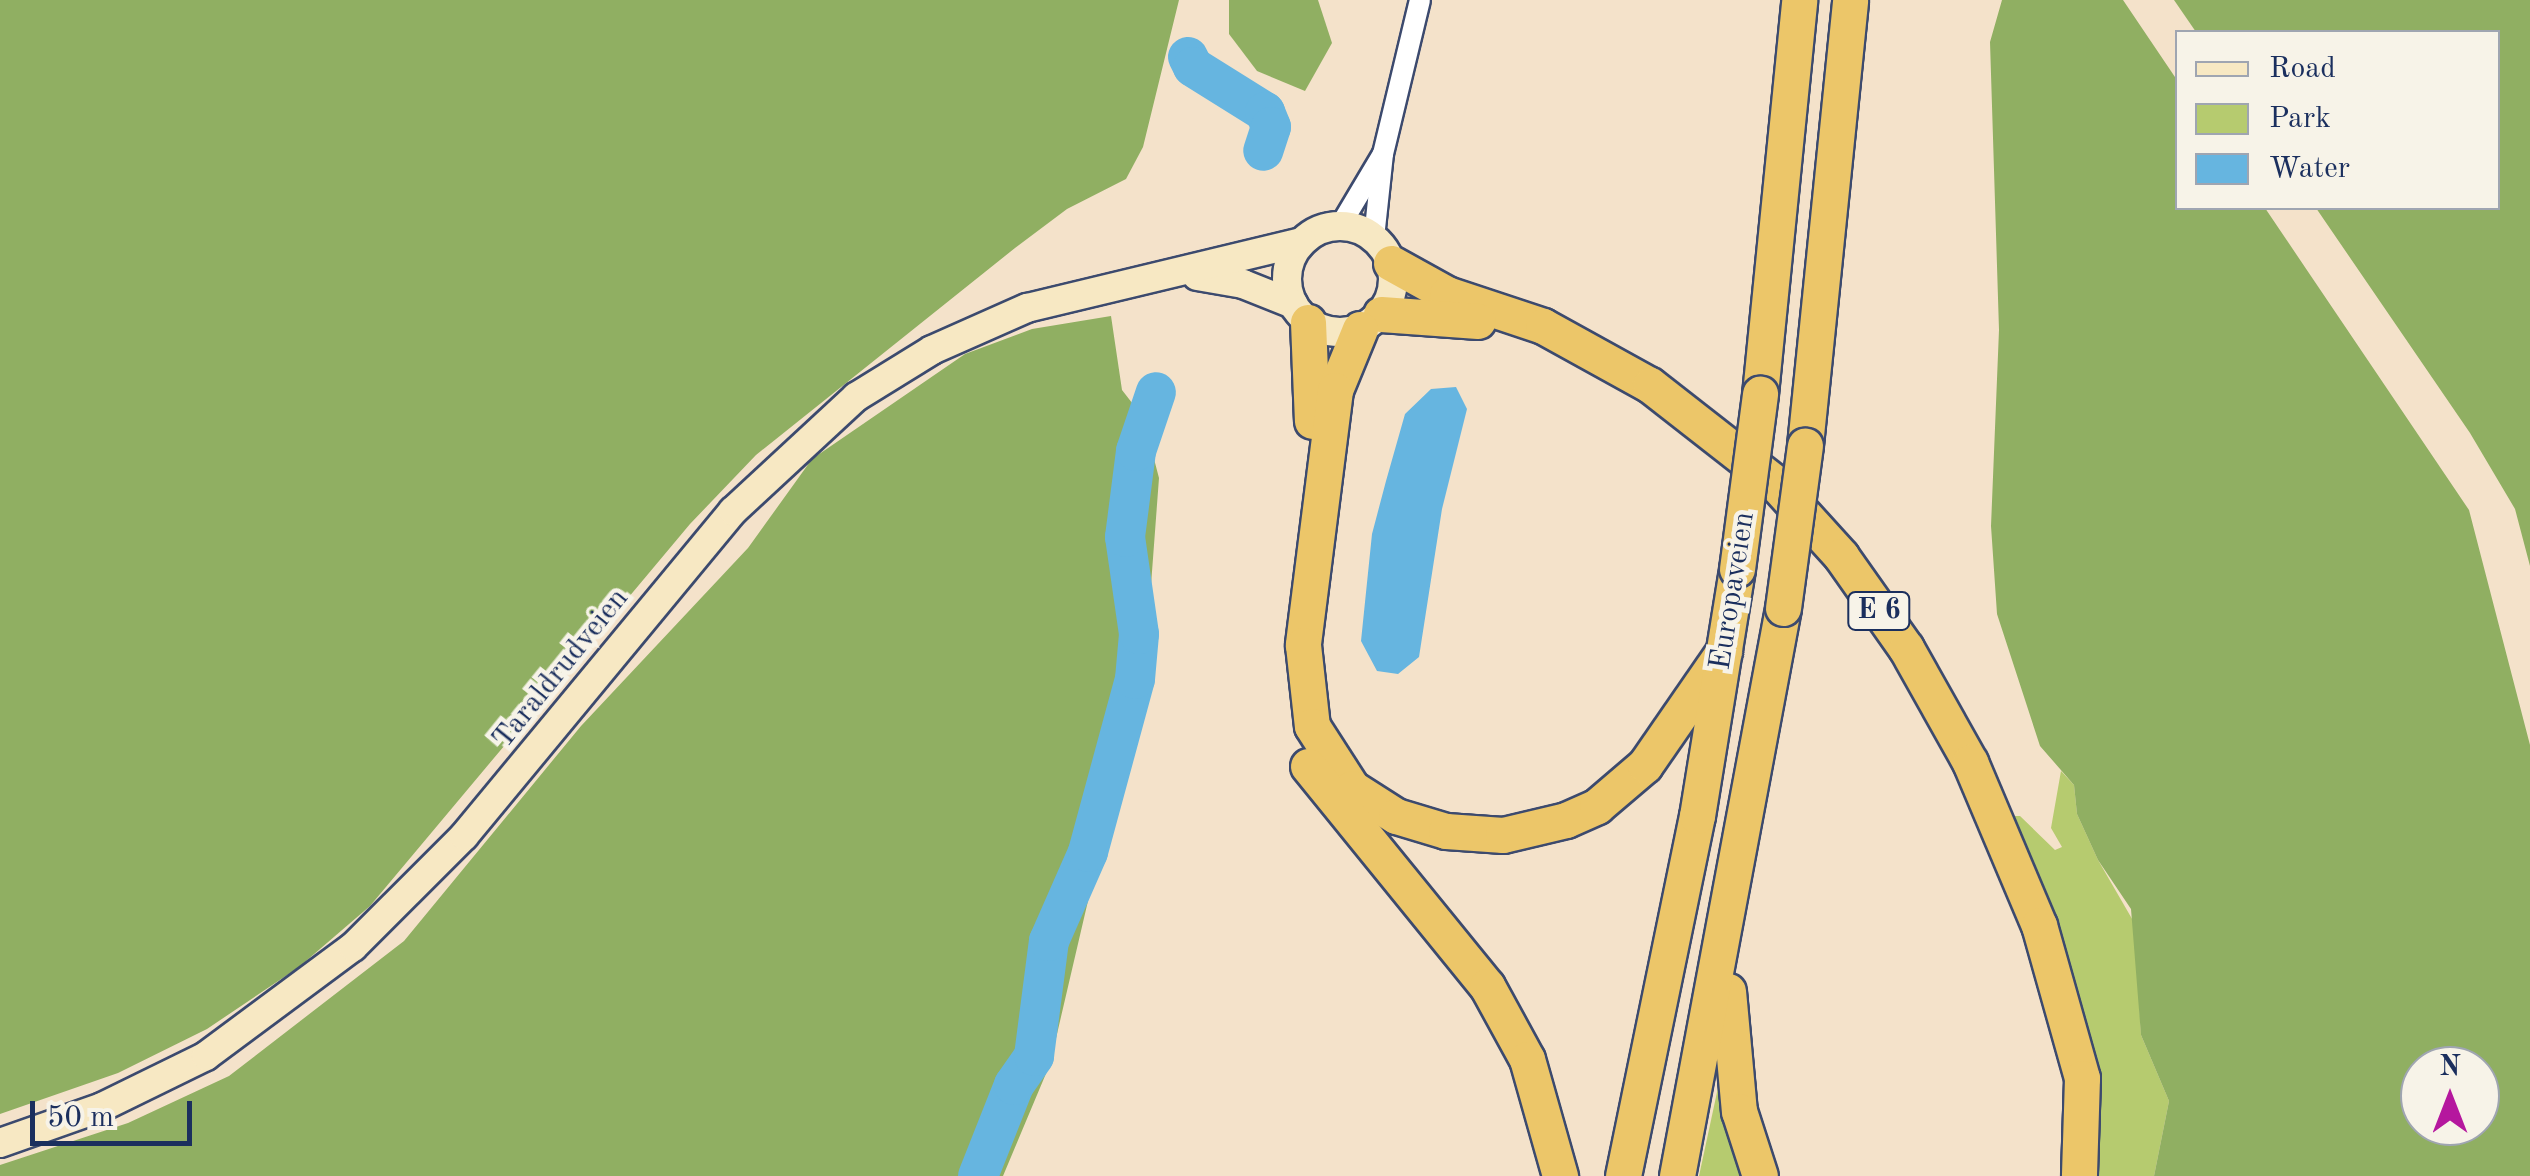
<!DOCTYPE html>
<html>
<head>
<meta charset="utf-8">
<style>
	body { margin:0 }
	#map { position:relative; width:2530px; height:1176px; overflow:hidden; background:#f4e2ca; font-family:"Old Standard TT",serif }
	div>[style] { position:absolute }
	.green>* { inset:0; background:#b6cb6f }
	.forest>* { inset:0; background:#90af62 }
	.water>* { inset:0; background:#66b5e0 }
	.river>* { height:40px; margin:-20px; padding:0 20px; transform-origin:20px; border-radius:20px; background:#66b5e0 }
	.roads { filter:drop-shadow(2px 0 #3c4a6e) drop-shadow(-2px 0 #3c4a6e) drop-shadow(0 2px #3c4a6e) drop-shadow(0 -2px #3c4a6e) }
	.minor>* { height:20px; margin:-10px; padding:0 10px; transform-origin:10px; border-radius:10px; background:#fff }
	.secondary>* { height:28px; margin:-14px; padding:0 14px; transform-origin:14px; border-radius:14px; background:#f7e8c3 }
	.secondary>.ring { margin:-14px; padding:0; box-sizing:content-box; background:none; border:28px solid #f7e8c3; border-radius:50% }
	.motorway>* { height:35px; margin:-17.5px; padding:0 17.5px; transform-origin:17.5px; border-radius:17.5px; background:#ecc669 }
	.bridges { filter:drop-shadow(2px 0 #3c4a6e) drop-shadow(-2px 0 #3c4a6e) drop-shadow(0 2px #3c4a6e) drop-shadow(0 -2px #3c4a6e) }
	.motorway-bridge>* { height:35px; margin:-17.5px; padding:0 17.5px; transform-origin:17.5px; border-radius:17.5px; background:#ecc669 }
	span { translate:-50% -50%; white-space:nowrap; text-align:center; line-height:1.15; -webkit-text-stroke:9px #f7f3e8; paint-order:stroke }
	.shield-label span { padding:2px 8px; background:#f7f3e8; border:2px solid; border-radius:8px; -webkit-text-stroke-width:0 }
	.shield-label { font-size:28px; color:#1b2f5e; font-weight:700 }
	.street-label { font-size:30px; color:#1b2f5e }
	.legend { position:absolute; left:2175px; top:30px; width:325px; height:180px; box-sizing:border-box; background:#f7f3e8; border:2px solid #9fa5b1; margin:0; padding:12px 18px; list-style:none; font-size:30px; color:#1b2f5e }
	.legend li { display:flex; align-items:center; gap:20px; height:50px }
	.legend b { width:50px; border:2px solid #9fa5b1 }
	.north { position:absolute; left:2400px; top:1046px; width:100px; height:100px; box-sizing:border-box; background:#f7f3e8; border:2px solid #9fa5b1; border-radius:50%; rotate:0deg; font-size:28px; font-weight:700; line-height:40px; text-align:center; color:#1b2f5e }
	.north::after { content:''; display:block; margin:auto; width:35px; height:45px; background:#b5179e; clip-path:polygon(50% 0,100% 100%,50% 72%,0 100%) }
	.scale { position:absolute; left:30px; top:1101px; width:162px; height:45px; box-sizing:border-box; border:5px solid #1b2f5e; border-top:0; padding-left:12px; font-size:30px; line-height:35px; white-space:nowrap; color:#1b2f5e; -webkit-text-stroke:8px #f7f3e8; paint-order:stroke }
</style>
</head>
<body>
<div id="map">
	<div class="green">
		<div style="clip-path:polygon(2061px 771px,2074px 785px,2077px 814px,2098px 860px,2135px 924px,2141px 1035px,2169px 1101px,2154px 1176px,2092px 1176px,2095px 1104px,2007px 816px,2020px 816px,2055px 850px,2062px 847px,2051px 828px)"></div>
		<div style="clip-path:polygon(1722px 1069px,1749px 1176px,1699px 1176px)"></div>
	</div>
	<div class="forest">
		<div style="clip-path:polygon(0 0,1179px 0,1143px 147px,1126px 179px,1067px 209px,1015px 248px,756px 455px,690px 524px,370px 906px,299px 967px,207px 1029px,118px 1073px,0 1114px)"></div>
		<div style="clip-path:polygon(1229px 0,1318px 0,1332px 43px,1305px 91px,1257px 71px,1229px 34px)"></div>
		<div style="clip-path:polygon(evenodd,2002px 0,2123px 0,2177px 80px,2178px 208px,2265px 208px,2469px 510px,2530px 745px,2530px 1176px,2154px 1176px,2169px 1101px,2141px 1035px,2131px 909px,2098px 860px,2077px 814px,2074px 785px,2040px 746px,1997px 614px,1991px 526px,1999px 330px,1990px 42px,2002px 0,2420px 1066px,2480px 1066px,2480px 1126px,2420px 1126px,2420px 1066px)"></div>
		<div style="clip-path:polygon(2174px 0,2530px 0,2530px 566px,2515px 509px,2470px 433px,2316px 208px,2498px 208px,2498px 32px,2196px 32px)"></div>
		<div style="clip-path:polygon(1111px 316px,1122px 390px,1143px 417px,1159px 478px,1146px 652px,1050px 1064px,1003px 1176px,0 1176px,0 1165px,128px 1123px,229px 1076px,404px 941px,581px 726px,748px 548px,812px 459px,965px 354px,1032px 329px)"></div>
	</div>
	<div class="water">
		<div style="clip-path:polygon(1456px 387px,1467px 409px,1442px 509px,1419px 657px,1398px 674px,1377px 671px,1361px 641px,1372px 534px,1386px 481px,1405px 414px,1431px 389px)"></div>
	</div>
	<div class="river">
		<div style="left:1188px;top:57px;width:11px;rotate:63deg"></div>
		<div style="left:1193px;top:67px;width:85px;rotate:32deg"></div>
		<div style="left:1265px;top:112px;width:16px;rotate:68deg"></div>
		<div style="left:1271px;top:127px;width:25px;rotate:108deg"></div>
		<div style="left:978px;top:1176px;width:98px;rotate:-68.4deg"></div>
		<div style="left:1014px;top:1085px;width:35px;rotate:-55deg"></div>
		<div style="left:1034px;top:1056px;width:116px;rotate:-82.6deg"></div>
		<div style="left:1049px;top:941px;width:97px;rotate:-66.3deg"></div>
		<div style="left:1088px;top:852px;width:179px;rotate:-74.8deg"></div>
		<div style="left:1135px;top:679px;width:45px;rotate:-84.9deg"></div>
		<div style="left:1139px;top:634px;width:98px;rotate:-98.2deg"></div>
		<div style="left:1125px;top:537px;width:87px;rotate:-82.7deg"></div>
		<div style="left:1136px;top:451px;width:62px;rotate:-71.3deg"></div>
	</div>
	<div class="roads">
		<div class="minor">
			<div style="left:1340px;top:226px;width:84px;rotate:-59.2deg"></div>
			<div style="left:1374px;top:238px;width:84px;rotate:-83.9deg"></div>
			<div style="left:1383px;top:154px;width:158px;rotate:-76.5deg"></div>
		</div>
		<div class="secondary">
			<div class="ring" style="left:1287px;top:226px;width:78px;height:78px"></div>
			<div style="left:1197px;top:276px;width:47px;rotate:9.9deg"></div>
			<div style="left:1243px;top:284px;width:54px;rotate:21.8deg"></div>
			<div style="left:0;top:1143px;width:108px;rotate:-19.4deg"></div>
			<div style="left:102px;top:1107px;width:116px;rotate:-26.1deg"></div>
			<div style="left:206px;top:1056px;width:183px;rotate:-36.6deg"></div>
			<div style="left:353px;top:947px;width:157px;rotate:-45deg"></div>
			<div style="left:464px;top:836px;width:422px;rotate:-50.4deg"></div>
			<div style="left:733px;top:511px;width:168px;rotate:-42.8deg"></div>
			<div style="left:856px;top:397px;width:89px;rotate:-31.7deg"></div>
			<div style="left:932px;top:350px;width:104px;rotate:-23.9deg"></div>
			<div style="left:1027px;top:308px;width:283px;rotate:-13.5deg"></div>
		</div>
		<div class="motorway">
			<div style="left:1391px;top:263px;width:64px;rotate:29deg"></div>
			<div style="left:1447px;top:294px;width:101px;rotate:18.4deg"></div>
			<div style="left:1543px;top:326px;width:122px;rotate:28.9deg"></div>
			<div style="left:1650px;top:385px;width:157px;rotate:38deg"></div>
			<div style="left:1774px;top:482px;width:100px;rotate:47.8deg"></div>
			<div style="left:1841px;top:556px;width:113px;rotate:54.8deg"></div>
			<div style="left:1906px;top:648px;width:131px;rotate:60.7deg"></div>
			<div style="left:1970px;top:762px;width:177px;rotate:67.1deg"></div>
			<div style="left:2039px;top:925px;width:159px;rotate:74.3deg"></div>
			<div style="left:2082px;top:1078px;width:98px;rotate:91.8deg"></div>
			<div style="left:1381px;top:314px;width:97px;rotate:4.1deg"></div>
			<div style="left:1308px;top:322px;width:99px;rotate:87.7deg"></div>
			<div style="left:1360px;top:329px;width:66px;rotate:112.3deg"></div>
			<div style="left:1335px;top:390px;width:257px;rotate:97.2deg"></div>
			<div style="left:1303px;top:645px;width:81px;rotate:83.7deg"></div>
			<div style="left:1312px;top:726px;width:74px;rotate:57.2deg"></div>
			<div style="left:1352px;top:788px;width:52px;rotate:32.5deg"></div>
			<div style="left:1396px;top:816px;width:52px;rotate:16.7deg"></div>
			<div style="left:1446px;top:831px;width:57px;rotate:4deg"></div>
			<div style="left:1503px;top:835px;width:65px;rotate:-13.4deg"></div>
			<div style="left:1566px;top:820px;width:34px;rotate:-24deg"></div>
			<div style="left:1597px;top:806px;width:63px;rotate:-40.5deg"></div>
			<div style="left:1645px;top:765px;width:139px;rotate:-55.3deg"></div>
			<div style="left:1760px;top:394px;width:396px;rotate:-84.3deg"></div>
			<div style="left:1805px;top:445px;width:447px;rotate:-84.2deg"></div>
			<div style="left:1308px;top:766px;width:284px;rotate:50.9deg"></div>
			<div style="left:1487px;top:986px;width:83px;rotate:61.3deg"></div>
			<div style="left:1527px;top:1059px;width:122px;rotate:74.2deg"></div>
			<div style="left:1728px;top:991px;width:121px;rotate:84.8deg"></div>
			<div style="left:1739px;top:1111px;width:68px;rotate:72.1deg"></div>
			<div style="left:1623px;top:1176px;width:368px;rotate:-78.4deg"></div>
			<div style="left:1697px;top:816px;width:250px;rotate:-80.8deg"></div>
			<div style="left:1677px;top:1176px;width:578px;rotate:-79.43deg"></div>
		</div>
	</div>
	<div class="bridges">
		<div class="motorway-bridge">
			<div style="left:1737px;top:569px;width:177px;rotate:-82.5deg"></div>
			<div style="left:1783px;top:608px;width:164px;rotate:-82.3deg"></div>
		</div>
	</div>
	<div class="shield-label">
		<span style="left:1879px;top:611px">E 6</span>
	</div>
	<div class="street-label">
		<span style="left:1733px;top:591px;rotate:-81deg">Europaveien</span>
		<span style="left:561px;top:669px;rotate:-51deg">Taraldrudveien</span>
	</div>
	<ul class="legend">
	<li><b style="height:12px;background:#f7e8c3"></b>Road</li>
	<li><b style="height:28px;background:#b6cb6f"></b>Park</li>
	<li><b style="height:28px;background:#66b5e0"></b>Water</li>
	</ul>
	<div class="north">N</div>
	<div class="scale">50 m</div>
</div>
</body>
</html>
